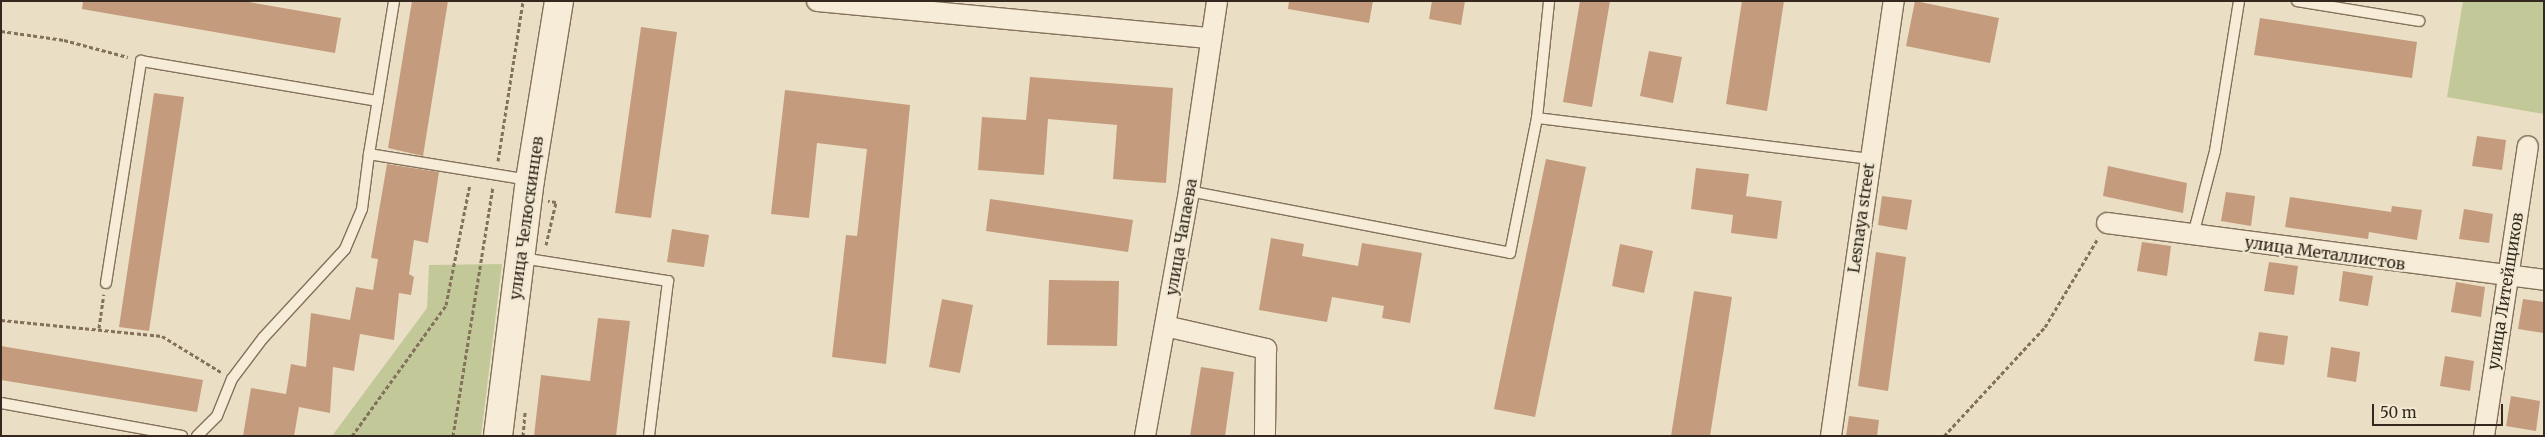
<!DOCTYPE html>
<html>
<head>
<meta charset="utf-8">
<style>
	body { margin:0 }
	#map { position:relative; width:2545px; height:437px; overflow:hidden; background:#eadfc4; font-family:Merriweather,serif }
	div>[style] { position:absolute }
	.green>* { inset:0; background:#c3c899 }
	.building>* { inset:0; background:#c59b7d }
	.path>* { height:3px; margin-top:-1.5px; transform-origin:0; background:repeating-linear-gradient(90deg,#84715c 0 4px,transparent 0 6.5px) }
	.roads { filter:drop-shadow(1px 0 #84715c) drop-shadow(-1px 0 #84715c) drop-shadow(0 1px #84715c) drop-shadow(0 -1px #84715c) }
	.lane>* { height:10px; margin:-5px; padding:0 5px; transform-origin:5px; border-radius:5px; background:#f6ecd7 }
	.street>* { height:20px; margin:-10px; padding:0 10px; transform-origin:10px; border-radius:10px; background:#f6ecd7 }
	.secondary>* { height:28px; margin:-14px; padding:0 14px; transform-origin:14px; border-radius:14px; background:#f6ecd7 }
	span { translate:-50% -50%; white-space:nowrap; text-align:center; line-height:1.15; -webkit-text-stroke:4.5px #f2e9d3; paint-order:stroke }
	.street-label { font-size:16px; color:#35291f }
	.frame { position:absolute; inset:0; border:2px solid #35291f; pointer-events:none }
	.scale { position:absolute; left:2372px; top:404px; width:131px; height:22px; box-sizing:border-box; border:2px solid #35291f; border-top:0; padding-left:6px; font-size:15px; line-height:18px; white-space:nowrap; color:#35291f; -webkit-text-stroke:4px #f2e9d3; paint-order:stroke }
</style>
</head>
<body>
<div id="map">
	<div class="green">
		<div style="clip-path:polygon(2463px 1px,2544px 1px,2544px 114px,2447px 97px)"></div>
		<div style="clip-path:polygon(502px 264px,481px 436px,332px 436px,427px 308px,429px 265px)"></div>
	</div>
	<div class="building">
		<div style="clip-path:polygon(83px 1px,243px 1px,341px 18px,335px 53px,82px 9px)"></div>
		<div style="clip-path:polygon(412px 1px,448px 1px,423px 156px,388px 148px)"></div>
		<div style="clip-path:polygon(1289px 1px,1373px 1px,1369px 23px,1288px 9px)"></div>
		<div style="clip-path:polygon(1432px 1px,1465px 1px,1461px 25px,1429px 19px)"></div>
		<div style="clip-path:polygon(1580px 1px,1610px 1px,1592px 107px,1563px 102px)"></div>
		<div style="clip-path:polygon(1742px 1px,1784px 1px,1767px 111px,1726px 104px)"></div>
		<div style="clip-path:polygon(1915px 1px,1999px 18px,1990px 63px,1906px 46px)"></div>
		<div style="clip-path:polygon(2260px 18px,2417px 42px,2412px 78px,2254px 55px)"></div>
		<div style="clip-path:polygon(641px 27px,677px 32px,651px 218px,615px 213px)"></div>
		<div style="clip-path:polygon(1649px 51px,1682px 57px,1673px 103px,1640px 96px)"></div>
		<div style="clip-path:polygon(1030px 77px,1173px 88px,1166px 183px,1113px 179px,1117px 125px,1048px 119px,1044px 175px,978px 170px,982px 117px,1026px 120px)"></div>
		<div style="clip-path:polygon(785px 90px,910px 105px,886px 364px,832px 357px,846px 235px,857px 236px,867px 149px,817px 143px,809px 218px,771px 214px)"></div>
		<div style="clip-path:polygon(154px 93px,184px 97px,149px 331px,119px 327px)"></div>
		<div style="clip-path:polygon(2477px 136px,2506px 140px,2502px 170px,2472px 166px)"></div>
		<div style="clip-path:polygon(1546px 159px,1586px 167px,1535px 417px,1494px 409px)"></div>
		<div style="clip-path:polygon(387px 164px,439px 172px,428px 243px,414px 240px,409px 274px,414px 277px,411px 295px,399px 293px,394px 340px,360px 334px,354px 371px,333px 367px,330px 413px,299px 407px,294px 436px,243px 436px,251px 388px,286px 394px,291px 364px,306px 367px,311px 313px,350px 320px,356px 287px,373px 290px,378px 259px,371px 258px)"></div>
		<div style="clip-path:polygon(2108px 166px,2187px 183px,2183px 213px,2103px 196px)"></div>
		<div style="clip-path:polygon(1696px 168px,1749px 174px,1746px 196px,1782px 201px,1777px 239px,1731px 233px,1733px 215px,1691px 209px)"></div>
		<div style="clip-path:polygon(2226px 192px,2255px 196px,2251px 226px,2221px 221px)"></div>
		<div style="clip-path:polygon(1882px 196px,1912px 200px,1907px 230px,1878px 225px)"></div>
		<div style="clip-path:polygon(2290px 197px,2391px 212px,2392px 206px,2422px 210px,2417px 240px,2369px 232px,2368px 239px,2285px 227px)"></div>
		<div style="clip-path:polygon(990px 199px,1133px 220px,1128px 252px,986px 231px)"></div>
		<div style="clip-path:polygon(2464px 209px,2493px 214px,2489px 243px,2459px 239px)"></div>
		<div style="clip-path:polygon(672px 229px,709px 235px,704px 267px,667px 262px)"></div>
		<div style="clip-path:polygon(1271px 238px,1304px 244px,1302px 256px,1358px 266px,1362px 243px,1422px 253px,1410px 323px,1382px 318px,1384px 306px,1332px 297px,1327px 322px,1259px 310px)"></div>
		<div style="clip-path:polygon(2142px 242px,2171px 246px,2167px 276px,2137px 271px)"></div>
		<div style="clip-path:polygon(1620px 244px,1653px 251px,1644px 293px,1612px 286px)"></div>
		<div style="clip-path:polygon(1876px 252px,1906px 257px,1888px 391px,1858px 386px)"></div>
		<div style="clip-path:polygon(2269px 262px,2298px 266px,2294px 295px,2264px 291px)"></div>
		<div style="clip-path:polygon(2343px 271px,2373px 276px,2368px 306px,2339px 301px)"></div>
		<div style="clip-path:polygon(1049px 280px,1119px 281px,1117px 346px,1047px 345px)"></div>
		<div style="clip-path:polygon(2456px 282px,2485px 287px,2481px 317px,2451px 312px)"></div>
		<div style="clip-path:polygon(1694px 291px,1732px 297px,1710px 436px,1671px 436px)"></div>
		<div style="clip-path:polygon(942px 299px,973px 305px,960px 373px,929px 367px)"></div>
		<div style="clip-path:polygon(2523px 299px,2544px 302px,2544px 333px,2518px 329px)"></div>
		<div style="clip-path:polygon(598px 318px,630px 321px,616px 436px,534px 436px,541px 375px,590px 381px)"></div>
		<div style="clip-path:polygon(2259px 332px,2288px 336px,2284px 365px,2254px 361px)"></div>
		<div style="clip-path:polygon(1px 346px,203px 380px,197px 412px,1px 380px)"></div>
		<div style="clip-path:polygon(2331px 347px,2360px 352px,2356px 382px,2327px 377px)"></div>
		<div style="clip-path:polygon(2445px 356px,2474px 361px,2470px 391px,2440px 386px)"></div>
		<div style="clip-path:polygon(1201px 367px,1234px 372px,1225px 436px,1190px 436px)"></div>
		<div style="clip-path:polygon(2511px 396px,2540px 401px,2536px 431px,2506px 426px)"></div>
		<div style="clip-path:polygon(1849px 416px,1879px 420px,1877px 436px,1846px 436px)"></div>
	</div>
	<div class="path">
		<div style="left:1px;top:31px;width:64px;rotate:8.1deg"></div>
		<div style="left:64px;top:40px;width:66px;rotate:14.9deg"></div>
		<div style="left:498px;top:161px;width:162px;rotate:-81.1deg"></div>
		<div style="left:546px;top:245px;width:44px;rotate:-76.9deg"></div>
		<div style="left:556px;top:202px;width:8px;rotate:-173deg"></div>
		<div style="left:1px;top:320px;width:162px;rotate:5.7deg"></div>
		<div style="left:162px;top:336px;width:69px;rotate:31.4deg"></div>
		<div style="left:99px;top:328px;width:34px;rotate:-82deg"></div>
		<div style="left:352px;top:436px;width:161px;rotate:-54.3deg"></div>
		<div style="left:446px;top:305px;width:123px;rotate:-78.8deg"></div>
		<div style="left:453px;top:436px;width:252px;rotate:-80.9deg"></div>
		<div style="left:523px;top:436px;width:24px;rotate:-85deg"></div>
		<div style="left:1944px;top:436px;width:149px;rotate:-47.2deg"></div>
		<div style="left:2045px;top:327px;width:104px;rotate:-59.2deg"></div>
	</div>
	<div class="roads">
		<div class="lane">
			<div style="left:2297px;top:1px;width:124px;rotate:9.3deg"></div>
			<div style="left:1537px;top:118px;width:335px;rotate:7deg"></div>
			<div style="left:369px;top:154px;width:155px;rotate:-80.7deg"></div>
			<div style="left:1189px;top:191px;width:327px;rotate:10.9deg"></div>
			<div style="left:1510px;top:253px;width:138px;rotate:-78.7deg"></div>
			<div style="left:1537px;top:118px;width:118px;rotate:-84.1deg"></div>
			<div style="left:2193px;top:235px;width:87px;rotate:-75.3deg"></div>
			<div style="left:2215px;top:151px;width:152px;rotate:-80.9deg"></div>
			<div style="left:522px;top:258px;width:148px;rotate:9deg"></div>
			<div style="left:668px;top:281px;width:156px;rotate:97deg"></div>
			<div style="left:106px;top:283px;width:225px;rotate:-81deg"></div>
			<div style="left:141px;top:61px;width:240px;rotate:9.6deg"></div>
			<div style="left:1px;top:403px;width:184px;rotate:10.3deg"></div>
			<div style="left:197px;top:436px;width:28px;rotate:-45deg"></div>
			<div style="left:217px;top:416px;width:40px;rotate:-68deg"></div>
			<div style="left:232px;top:379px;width:51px;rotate:-52.9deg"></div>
			<div style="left:263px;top:338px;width:121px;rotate:-47.3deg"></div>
			<div style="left:345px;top:249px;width:43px;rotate:-67deg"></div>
			<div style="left:362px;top:209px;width:55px;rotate:-82.7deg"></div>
			<div style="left:369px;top:154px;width:162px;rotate:9.2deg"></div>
		</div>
		<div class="street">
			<div style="left:817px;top:1px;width:396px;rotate:5.4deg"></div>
			<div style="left:2107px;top:223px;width:441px;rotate:7.4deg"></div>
			<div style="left:1165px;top:326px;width:104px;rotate:12.8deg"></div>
			<div style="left:1266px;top:349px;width:87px;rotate:90.7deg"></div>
			<div style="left:1145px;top:436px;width:249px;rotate:-79.8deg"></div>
			<div style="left:1189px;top:191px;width:192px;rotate:-81.6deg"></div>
			<div style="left:1831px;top:436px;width:440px;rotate:-81.8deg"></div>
			<div style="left:2484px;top:436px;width:293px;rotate:-81.4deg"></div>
		</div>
		<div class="secondary">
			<div style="left:498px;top:436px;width:258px;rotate:-82.9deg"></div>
			<div style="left:530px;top:180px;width:181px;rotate:-80.8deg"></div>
		</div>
	</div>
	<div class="street-label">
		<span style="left:526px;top:218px;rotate:-82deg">улица Челюскинцев</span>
		<span style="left:1861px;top:218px;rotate:-82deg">Lesnaya street</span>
		<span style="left:1181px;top:237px;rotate:-80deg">улица Чапаева</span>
		<span style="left:2325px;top:253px;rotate:8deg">улица Металлистов</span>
		<span style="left:2505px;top:291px;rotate:-81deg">улица Литейщиков</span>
	</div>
	<div class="frame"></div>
	<div class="scale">50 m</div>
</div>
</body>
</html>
